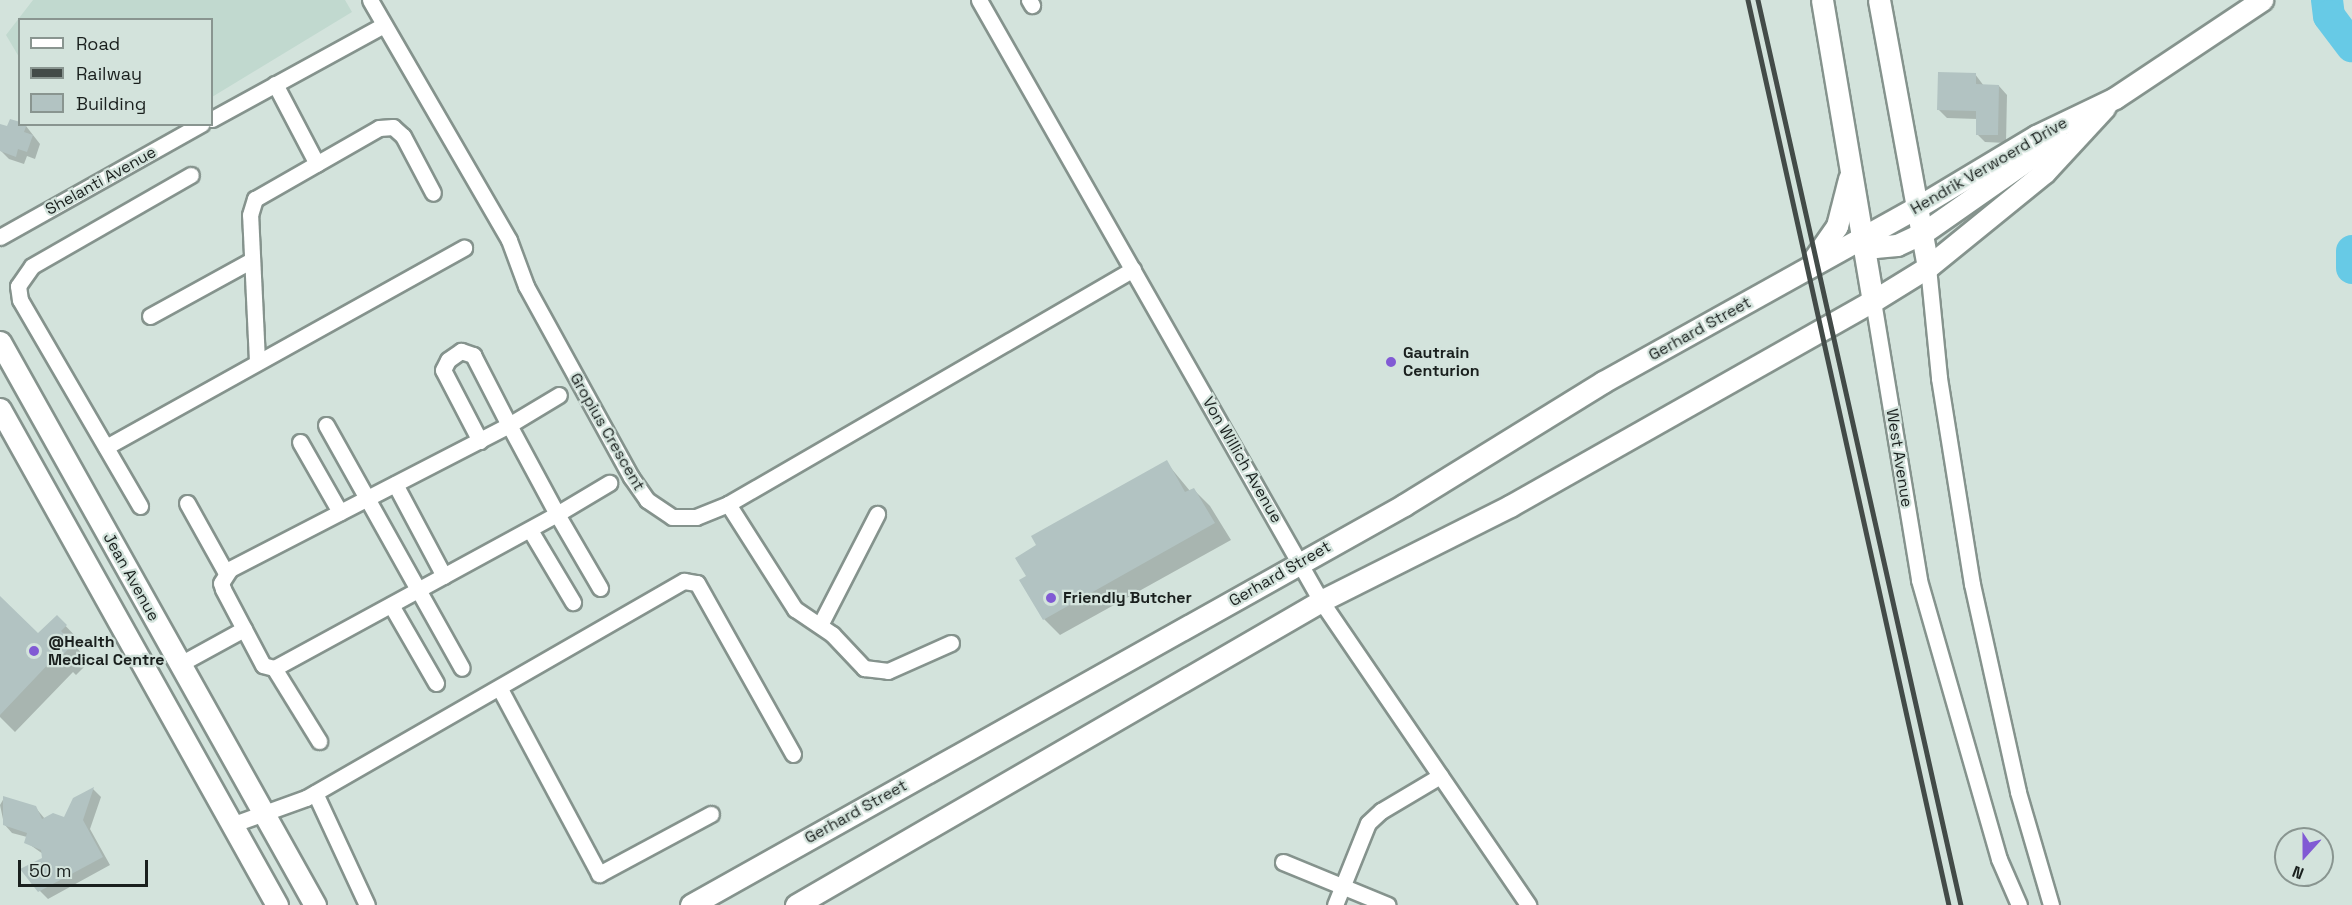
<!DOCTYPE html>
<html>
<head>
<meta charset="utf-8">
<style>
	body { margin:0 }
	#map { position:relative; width:2352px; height:905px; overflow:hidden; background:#d3e3dc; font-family:"Space Grotesk",sans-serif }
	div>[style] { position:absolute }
	.built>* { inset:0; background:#c1d9cf }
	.shadow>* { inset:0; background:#0003 }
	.river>* { height:32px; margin:-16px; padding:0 16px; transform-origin:16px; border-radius:16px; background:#67cae6 }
	.building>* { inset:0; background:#b2c3c2 }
	.roads { filter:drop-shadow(2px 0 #85938d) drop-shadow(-2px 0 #85938d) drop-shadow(0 2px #85938d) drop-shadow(0 -2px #85938d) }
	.street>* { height:15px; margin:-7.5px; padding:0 7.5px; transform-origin:7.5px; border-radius:7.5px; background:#fff }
	.secondary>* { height:21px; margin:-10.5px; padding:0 10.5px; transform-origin:10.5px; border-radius:10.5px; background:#fff }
	.rail>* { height:4.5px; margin:-2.25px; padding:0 2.25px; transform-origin:2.25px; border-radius:2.25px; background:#434b48 }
	.dots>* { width:16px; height:16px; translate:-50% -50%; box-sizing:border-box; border:3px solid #d3e3dc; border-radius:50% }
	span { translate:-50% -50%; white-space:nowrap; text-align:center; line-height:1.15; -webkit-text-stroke:4.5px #d3e3dc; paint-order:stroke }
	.street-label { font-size:16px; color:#1a201e }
	.poi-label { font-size:16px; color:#1a201e; font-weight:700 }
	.left { translate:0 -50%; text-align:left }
	.legend { position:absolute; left:18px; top:18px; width:195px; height:108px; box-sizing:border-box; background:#d3e3dc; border:2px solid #899590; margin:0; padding:8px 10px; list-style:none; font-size:18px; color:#1a201e }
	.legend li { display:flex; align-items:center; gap:12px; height:30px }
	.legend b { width:30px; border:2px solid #899590 }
	.north { position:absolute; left:2274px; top:827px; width:60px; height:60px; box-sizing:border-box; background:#d3e3dc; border:2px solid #899590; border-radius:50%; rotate:201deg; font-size:16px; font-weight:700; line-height:24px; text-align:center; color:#1a201e }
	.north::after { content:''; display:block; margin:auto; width:21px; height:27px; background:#815ad4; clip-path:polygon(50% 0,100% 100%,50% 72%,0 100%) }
	.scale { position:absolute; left:18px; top:860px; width:130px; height:27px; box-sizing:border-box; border:3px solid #1a201e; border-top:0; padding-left:8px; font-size:18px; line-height:21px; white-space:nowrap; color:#1a201e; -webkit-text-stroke:4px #d3e3dc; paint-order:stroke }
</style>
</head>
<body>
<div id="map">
	<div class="built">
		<div style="clip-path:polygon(33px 0,345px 0,352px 12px,212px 97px,212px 20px,20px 20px,19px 57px,6px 35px)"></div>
	</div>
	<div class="shadow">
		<div style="clip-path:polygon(1975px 74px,1984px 86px,1999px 86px,2007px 95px,2006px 143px,1985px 142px,1977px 134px,1977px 119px,1947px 118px,1938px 109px)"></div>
		<div style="clip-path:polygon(0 126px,26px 126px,40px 144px,35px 159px,27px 156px,24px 164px,9px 159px,1px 151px)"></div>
		<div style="clip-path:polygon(1166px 462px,1190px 491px,1193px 489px,1210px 506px,1231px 540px,1060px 635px,1044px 619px)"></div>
		<div style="clip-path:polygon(0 600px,38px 636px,57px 617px,82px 643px,77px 648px,89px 662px,76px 675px,73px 672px,15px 732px,0 717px)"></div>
		<div style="clip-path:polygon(93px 789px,101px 797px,90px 829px,110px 865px,48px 899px,40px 891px,43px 854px,26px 842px,27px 837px,12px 833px,4px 824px,0 805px,4px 798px,35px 807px,45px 819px,65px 818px,74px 799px)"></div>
	</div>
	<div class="river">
		<div style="left:2327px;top:0;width:16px;rotate:83deg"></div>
		<div style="left:2329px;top:16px;width:38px;rotate:53deg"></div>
		<div style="left:2352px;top:251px;width:17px;rotate:90deg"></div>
	</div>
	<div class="building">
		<div style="clip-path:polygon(1938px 72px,1976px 73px,1976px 84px,1999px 85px,1998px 135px,1976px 135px,1976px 111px,1937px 110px)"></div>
		<div style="clip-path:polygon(10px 119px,27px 124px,24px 132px,33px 135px,27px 152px,18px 149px,16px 157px,0 151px,0 124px,7px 126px)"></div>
		<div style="clip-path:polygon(1167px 460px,1185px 492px,1194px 488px,1215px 523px,1043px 620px,1019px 580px,1026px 576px,1015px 558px,1036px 545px,1031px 536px)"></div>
		<div style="clip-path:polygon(0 596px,38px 633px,57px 615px,67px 625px,61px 631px,73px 644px,58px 660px,55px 657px,0 715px)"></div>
		<div style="clip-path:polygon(94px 787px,83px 820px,103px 857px,38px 892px,20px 869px,42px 858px,41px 850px,24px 843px,27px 833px,3px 825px,3px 796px,36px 806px,42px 819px,53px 813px,64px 817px,73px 798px)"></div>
	</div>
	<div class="roads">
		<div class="street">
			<div style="left:370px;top:0;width:277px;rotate:59.9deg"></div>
			<div style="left:509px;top:240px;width:49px;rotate:69.7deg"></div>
			<div style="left:526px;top:286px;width:218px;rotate:61.2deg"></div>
			<div style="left:631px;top:477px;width:28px;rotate:55deg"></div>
			<div style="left:647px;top:500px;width:30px;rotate:34deg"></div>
			<div style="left:672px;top:517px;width:24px"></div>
			<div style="left:696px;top:517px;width:35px;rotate:-22deg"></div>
			<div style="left:728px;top:504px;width:468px;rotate:-30.1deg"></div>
			<div style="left:979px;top:0;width:691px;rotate:60.36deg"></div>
			<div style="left:1321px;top:601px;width:368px;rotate:55.7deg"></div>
			<div style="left:1029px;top:0;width:6px;rotate:59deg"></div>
			<div style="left:275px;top:84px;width:90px;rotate:62.3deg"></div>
			<div style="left:212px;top:119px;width:196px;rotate:-28.7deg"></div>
			<div style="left:0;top:237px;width:231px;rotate:-29.3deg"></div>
			<div style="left:1928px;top:267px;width:112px;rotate:84.3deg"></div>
			<div style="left:1939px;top:378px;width:209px;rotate:80.9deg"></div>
			<div style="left:1972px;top:584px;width:213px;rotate:77.5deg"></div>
			<div style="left:2018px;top:792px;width:118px;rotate:73.7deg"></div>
			<div style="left:1873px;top:301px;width:283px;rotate:80.6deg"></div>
			<div style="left:1919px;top:580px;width:290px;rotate:74deg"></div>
			<div style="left:1999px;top:859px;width:50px;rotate:66.5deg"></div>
			<div style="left:150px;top:316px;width:114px;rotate:-28.8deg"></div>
			<div style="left:257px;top:361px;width:146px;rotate:-92.7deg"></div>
			<div style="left:250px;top:215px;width:17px;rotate:-73deg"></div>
			<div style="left:255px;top:199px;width:143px;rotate:-29.8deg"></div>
			<div style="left:379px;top:128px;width:14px;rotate:-4deg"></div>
			<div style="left:393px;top:127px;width:13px;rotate:42deg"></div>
			<div style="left:403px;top:136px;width:64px;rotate:62.2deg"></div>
			<div style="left:326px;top:425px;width:278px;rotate:60.8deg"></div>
			<div style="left:509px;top:425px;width:101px;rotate:61.7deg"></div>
			<div style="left:557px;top:514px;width:322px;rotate:151.4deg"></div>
			<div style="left:274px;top:668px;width:11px;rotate:-165deg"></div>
			<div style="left:263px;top:665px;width:86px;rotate:-117.8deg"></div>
			<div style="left:223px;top:589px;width:6px;rotate:-108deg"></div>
			<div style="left:221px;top:583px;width:17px;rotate:-57deg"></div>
			<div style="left:230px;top:569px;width:314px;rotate:-27.3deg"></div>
			<div style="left:480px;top:441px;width:80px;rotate:-117.5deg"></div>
			<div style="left:443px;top:370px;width:11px;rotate:-63deg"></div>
			<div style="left:448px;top:360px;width:16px;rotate:-35deg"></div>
			<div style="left:461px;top:351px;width:13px;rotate:18deg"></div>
			<div style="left:473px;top:355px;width:79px;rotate:62.8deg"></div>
			<div style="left:509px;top:425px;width:58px;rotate:-31deg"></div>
			<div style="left:300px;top:442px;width:81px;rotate:60.3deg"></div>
			<div style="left:106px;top:447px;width:410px;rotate:-29.1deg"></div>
			<div style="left:395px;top:484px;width:104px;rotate:62deg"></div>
			<div style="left:187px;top:503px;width:80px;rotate:60.9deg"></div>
			<div style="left:728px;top:504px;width:125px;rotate:57.5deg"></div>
			<div style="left:795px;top:609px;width:45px;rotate:34deg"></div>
			<div style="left:832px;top:634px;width:47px;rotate:46.7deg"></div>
			<div style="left:864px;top:668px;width:24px;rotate:7deg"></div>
			<div style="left:888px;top:671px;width:69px;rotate:-24deg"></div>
			<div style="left:140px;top:506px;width:238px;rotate:-120.2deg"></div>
			<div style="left:20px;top:300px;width:14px;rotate:-98deg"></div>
			<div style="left:18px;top:286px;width:24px;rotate:-55deg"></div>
			<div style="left:32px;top:266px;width:183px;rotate:-29.8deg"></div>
			<div style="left:530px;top:530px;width:84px;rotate:59.2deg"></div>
			<div style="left:600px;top:588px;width:86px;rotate:-120.2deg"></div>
			<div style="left:557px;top:514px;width:61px;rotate:-30.8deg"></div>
			<div style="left:391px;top:605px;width:90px;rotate:60deg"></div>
			<div style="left:820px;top:625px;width:125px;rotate:-62.8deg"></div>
			<div style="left:180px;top:664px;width:73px;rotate:-28.7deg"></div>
			<div style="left:274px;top:668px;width:86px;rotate:58.3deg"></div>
			<div style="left:500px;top:689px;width:210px;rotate:61.8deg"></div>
			<div style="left:599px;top:874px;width:127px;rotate:-28.2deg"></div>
			<div style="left:315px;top:793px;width:123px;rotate:65.1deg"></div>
			<div style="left:231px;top:825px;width:80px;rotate:-19.8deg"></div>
			<div style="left:306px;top:798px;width:436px;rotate:-29.9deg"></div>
			<div style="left:684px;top:581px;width:13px;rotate:9deg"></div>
			<div style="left:697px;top:583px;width:196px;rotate:60.7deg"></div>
			<div style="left:1283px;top:862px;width:113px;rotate:22.3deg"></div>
			<div style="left:1335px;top:905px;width:88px;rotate:-68.1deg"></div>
			<div style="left:1368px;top:823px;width:18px;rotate:-43deg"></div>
			<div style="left:1381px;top:811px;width:69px;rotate:-30.7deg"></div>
		</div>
		<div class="secondary">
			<div style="left:1822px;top:0;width:305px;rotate:80.4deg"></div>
			<div style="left:1879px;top:0;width:271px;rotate:79.6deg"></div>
			<div style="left:1864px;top:234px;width:17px;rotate:50deg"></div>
			<div style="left:1875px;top:247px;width:22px;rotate:-5deg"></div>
			<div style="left:1897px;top:245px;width:29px;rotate:-25deg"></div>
			<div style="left:1923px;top:233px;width:131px;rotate:-35deg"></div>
			<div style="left:2030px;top:158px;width:41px;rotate:-21.5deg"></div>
			<div style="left:1814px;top:259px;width:40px;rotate:-55.1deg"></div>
			<div style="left:1837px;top:226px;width:49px;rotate:-75.7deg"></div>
			<div style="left:0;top:342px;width:645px;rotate:60.77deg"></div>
			<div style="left:0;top:409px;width:568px;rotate:60.82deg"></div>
			<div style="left:691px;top:905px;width:818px;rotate:-29.29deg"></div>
			<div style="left:1404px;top:505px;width:234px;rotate:-31.7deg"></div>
			<div style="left:1603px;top:382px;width:358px;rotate:-29.1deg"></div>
			<div style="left:1916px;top:208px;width:140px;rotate:-31deg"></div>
			<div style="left:2036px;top:136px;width:88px;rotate:-25.7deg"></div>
			<div style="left:2115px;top:98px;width:177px;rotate:-33.7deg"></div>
			<div style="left:796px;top:905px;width:607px;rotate:-30.07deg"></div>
			<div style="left:1321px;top:601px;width:212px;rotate:-26.7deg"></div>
			<div style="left:1510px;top:506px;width:417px;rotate:-29.5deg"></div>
			<div style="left:1873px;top:301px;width:65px;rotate:-31.7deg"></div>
			<div style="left:1928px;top:267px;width:151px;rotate:-39.1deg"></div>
			<div style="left:2045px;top:172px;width:88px;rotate:-47.3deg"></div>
		</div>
	</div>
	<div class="rail">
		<div style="left:1748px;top:0;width:927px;rotate:77.48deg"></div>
		<div style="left:1758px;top:0;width:927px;rotate:77.36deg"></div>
	</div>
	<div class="dots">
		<div style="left:1391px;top:362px;background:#815ad4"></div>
		<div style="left:1051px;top:598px;background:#815ad4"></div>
		<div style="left:34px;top:651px;background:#815ad4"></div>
	</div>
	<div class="street-label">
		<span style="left:1989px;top:166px;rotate:-30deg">Hendrik Verwoerd Drive</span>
		<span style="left:101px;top:181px;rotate:-29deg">Shelanti Avenue</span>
		<span style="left:1700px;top:329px;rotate:-29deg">Gerhard Street</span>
		<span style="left:607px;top:432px;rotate:60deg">Gropius Crescent</span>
		<span style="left:1899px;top:458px;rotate:81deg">West Avenue</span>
		<span style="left:1242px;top:460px;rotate:60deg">Von Willich Avenue</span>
		<span style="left:1280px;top:574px;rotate:-30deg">Gerhard Street</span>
		<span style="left:131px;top:577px;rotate:61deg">Jean Avenue</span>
		<span style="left:856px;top:812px;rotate:-29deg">Gerhard Street</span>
	</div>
	<div class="poi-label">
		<span class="left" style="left:1403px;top:362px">Gautrain<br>Centurion</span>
		<span class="left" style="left:1063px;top:598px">Friendly Butcher</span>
		<span class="left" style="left:48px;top:651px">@Health<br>Medical Centre</span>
	</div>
	<ul class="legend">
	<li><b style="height:8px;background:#fff"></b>Road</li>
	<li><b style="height:8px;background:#434b48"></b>Railway</li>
	<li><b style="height:16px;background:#b2c3c2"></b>Building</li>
	</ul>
	<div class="north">N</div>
	<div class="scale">50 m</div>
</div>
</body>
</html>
